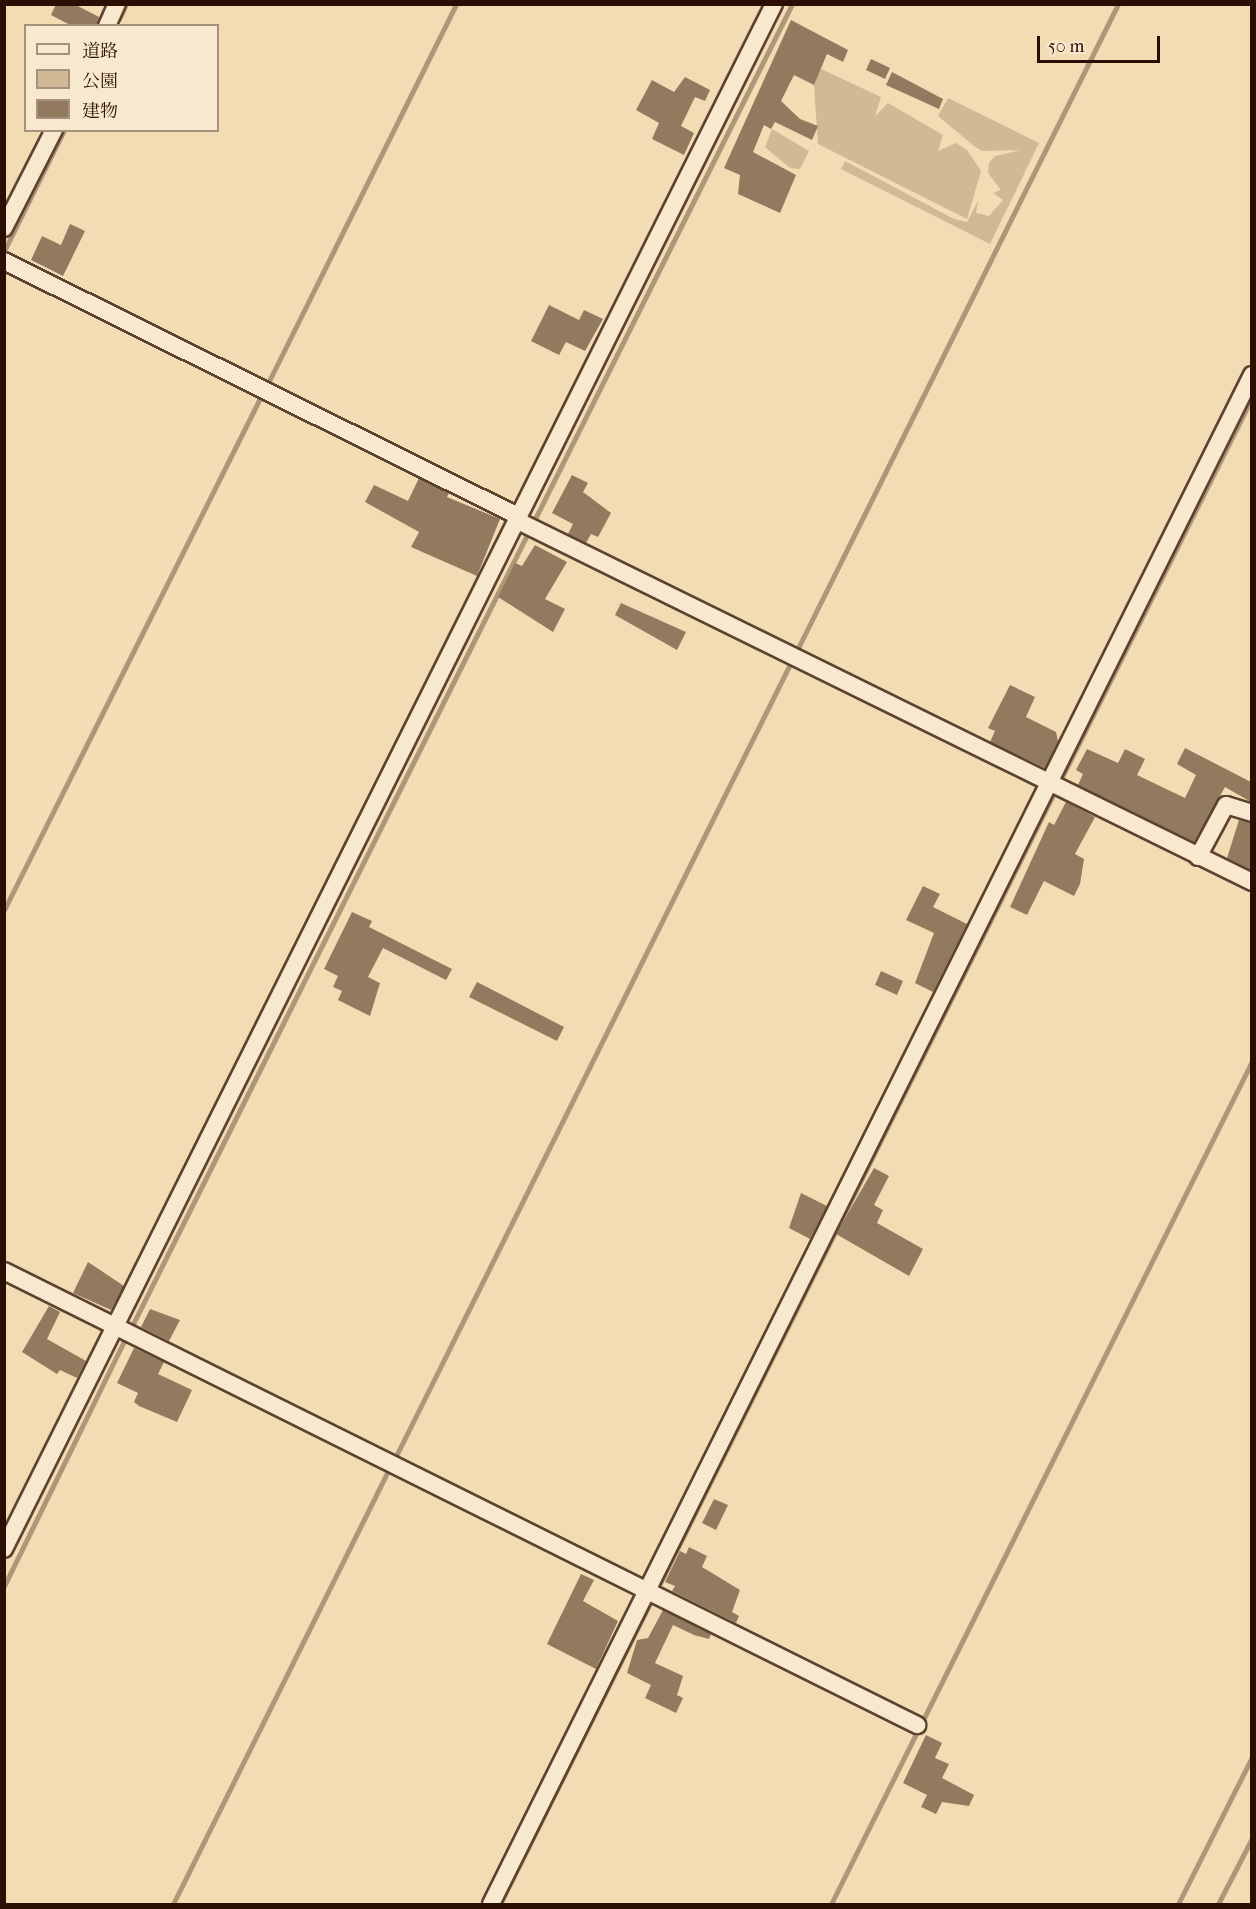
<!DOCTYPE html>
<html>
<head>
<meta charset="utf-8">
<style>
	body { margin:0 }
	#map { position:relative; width:1256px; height:1909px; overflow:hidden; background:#f2dcb3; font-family:"IM FELL French Canon","Noto Serif JP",serif }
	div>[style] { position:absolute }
	.green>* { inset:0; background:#d0b995 }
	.stream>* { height:5px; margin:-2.5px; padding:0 2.5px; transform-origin:2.5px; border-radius:2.5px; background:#ae9678 }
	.building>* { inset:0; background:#927a5f }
	.roads { filter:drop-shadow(2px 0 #5d4230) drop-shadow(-2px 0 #5d4230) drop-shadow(0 2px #5d4230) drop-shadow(0 -2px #5d4230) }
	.street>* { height:16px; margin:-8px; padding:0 8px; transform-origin:8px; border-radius:8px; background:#f7e8ce }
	span { translate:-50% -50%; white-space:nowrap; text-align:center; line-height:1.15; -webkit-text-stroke:4.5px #f7e8ce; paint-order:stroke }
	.frame { position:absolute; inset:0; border:6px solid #2b0f04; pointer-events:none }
	.legend { position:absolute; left:24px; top:24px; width:195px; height:108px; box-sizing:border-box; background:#f7e8ce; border:2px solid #a5917d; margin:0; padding:8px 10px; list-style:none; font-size:18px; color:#2b0f04 }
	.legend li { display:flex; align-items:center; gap:12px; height:30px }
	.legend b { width:30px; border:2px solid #a5917d }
	.scale { position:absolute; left:1037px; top:36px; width:123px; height:27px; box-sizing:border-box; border:3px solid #2b0f04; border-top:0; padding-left:8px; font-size:18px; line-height:21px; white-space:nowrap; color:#2b0f04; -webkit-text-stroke:4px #f7e8ce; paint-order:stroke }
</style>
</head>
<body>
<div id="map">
	<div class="green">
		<div style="clip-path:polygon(817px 67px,881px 97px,875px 116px,888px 103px,943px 135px,938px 151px,956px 143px,967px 150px,981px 171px,967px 219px,818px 144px,813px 71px)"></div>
		<div style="clip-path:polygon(948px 98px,1039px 143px,990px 244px,841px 169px,845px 161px,954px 219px,967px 222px,978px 201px,976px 213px,989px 216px,1003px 200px,993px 193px,1001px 190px,988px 173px,989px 163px,995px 156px,1021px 150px,982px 151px,974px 146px,938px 116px)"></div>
		<div style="clip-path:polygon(772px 129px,809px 151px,800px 169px,790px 168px,765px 147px)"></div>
	</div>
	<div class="stream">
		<div style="left:119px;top:19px;width:17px;rotate:-65deg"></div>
		<div style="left:5px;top:249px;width:133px;rotate:-63.6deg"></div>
		<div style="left:267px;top:385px;width:425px;rotate:-63.6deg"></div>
		<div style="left:797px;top:650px;width:721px;rotate:-63.58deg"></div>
		<div style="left:1061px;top:779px;width:427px;rotate:-63.4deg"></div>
		<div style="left:4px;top:910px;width:575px;rotate:-63.43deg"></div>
		<div style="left:131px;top:1328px;width:1480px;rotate:-63.47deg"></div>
		<div style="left:395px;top:1458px;width:891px;rotate:-63.55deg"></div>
		<div style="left:4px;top:1586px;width:277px;rotate:-63.9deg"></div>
		<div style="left:173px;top:1904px;width:486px;rotate:-63.6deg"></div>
		<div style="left:500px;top:1904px;width:1239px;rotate:-63.5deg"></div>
		<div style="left:831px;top:1904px;width:942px;rotate:-63.46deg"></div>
		<div style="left:1178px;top:1904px;width:165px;rotate:-63.3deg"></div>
		<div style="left:1218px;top:1904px;width:74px;rotate:-62.7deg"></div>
	</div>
	<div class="building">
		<div style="clip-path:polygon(56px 4px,74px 4px,99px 17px,97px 26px,72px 26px,51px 15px)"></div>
		<div style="clip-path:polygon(791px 20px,848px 50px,843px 62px,827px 54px,814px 85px,794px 75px,781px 101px,800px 119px,818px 126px,812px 140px,775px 122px,771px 129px,764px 125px,753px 152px,796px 175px,780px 213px,738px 194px,740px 175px,724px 168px)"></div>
		<div style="clip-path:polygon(871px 59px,890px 68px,885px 79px,866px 70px)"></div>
		<div style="clip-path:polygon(892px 72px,943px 99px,939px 109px,886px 85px)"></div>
		<div style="clip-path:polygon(685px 77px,710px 90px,705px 101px,695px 97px,681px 126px,694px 133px,684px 155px,652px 139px,659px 123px,636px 110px,652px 80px,674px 92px)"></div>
		<div style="clip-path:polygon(70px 224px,85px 231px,63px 276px,31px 260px,42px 236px,61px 245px)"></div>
		<div style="clip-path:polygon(549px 305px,579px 320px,584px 310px,603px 319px,585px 351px,566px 342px,559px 355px,531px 341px)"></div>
		<div style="clip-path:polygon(572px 475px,588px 483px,583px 492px,611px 513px,598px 537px,591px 534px,586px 543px,568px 534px,573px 524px,552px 513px)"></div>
		<div style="clip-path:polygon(419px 478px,449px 493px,447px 497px,500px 519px,477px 576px,411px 547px,419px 532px,365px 502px,374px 485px,408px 501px)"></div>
		<div style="clip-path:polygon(535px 545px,567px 562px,545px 599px,565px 609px,553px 632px,498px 597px,515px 563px,522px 566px)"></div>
		<div style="clip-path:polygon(621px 603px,686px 632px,677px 650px,615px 615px)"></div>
		<div style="clip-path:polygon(1010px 685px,1035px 697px,1026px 717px,1056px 732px,1058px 741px,1045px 768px,990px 742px,995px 731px,988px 728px)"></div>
		<div style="clip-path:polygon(1185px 748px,1251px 782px,1251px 802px,1225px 787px,1194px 842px,1078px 785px,1083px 774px,1076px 770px,1087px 749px,1118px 763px,1125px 749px,1145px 759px,1137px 775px,1185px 798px,1196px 775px,1177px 764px)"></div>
		<div style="clip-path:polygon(1066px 802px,1095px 817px,1075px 854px,1084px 859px,1080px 884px,1074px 896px,1044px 881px,1027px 915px,1010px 907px,1049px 822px,1054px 825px)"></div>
		<div style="clip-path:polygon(1239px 820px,1251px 823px,1251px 870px,1227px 858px)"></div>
		<div style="clip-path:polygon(923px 886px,940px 894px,933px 907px,967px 924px,933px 992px,915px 983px,934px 933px,906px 920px)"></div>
		<div style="clip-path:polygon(352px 912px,372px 921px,369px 927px,452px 969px,446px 980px,383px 948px,368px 977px,380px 983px,370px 1016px,338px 1000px,342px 991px,333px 987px,338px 976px,324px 969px)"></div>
		<div style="clip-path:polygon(881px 971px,903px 981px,897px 995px,875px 985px)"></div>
		<div style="clip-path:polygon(477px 982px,564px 1027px,557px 1041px,469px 997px)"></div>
		<div style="clip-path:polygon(874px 1168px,889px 1176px,874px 1205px,883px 1210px,877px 1223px,923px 1249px,909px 1276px,836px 1234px)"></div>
		<div style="clip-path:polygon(801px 1193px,827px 1206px,810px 1239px,789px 1228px)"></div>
		<div style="clip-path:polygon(88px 1262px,124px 1286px,111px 1310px,73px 1293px)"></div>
		<div style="clip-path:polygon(49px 1306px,60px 1312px,47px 1339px,86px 1361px,77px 1378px,60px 1370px,57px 1374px,22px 1352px)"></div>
		<div style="clip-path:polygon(150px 1309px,180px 1320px,169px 1341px,141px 1327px)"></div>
		<div style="clip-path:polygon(134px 1348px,164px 1362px,158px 1374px,192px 1390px,177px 1422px,139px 1406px,134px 1402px,138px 1393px,117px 1383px)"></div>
		<div style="clip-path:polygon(714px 1499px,728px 1505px,716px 1530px,702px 1523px)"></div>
		<div style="clip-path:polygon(689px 1547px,707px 1556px,702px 1567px,740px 1590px,732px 1612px,739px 1616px,736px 1623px,672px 1591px,675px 1586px,665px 1582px,680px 1551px,686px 1554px)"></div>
		<div style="clip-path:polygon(581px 1574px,594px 1580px,583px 1601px,618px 1621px,596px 1669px,547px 1644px)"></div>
		<div style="clip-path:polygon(663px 1610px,711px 1634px,709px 1639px,694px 1635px,673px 1625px,655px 1663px,683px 1676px,677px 1695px,683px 1698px,676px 1713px,645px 1698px,651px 1685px,627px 1673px,637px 1640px,648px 1638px)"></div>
		<div style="clip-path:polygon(926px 1735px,942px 1743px,935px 1758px,949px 1764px,942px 1778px,974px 1795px,969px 1806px,942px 1802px,936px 1814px,921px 1807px,927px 1795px,903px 1783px)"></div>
	</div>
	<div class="roads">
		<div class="street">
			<div style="left:107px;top:26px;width:24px;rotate:-66deg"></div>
			<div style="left:4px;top:228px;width:110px;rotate:-63deg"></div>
			<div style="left:4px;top:261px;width:574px;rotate:26.39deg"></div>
			<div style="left:516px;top:520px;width:820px;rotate:26.19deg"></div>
			<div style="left:1198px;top:857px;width:59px;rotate:-61.7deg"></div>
			<div style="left:1226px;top:805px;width:27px;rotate:17deg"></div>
			<div style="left:4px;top:1271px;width:1020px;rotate:26.44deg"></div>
			<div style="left:4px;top:1549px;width:1726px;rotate:-63.51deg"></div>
			<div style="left:491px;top:1904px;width:1708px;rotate:-63.54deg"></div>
		</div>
	</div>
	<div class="frame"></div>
	<ul class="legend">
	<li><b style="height:8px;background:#f7e8ce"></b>道路</li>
	<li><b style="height:16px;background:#d0b995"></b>公園</li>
	<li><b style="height:16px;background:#927a5f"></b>建物</li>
	</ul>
	<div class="scale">50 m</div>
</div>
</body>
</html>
